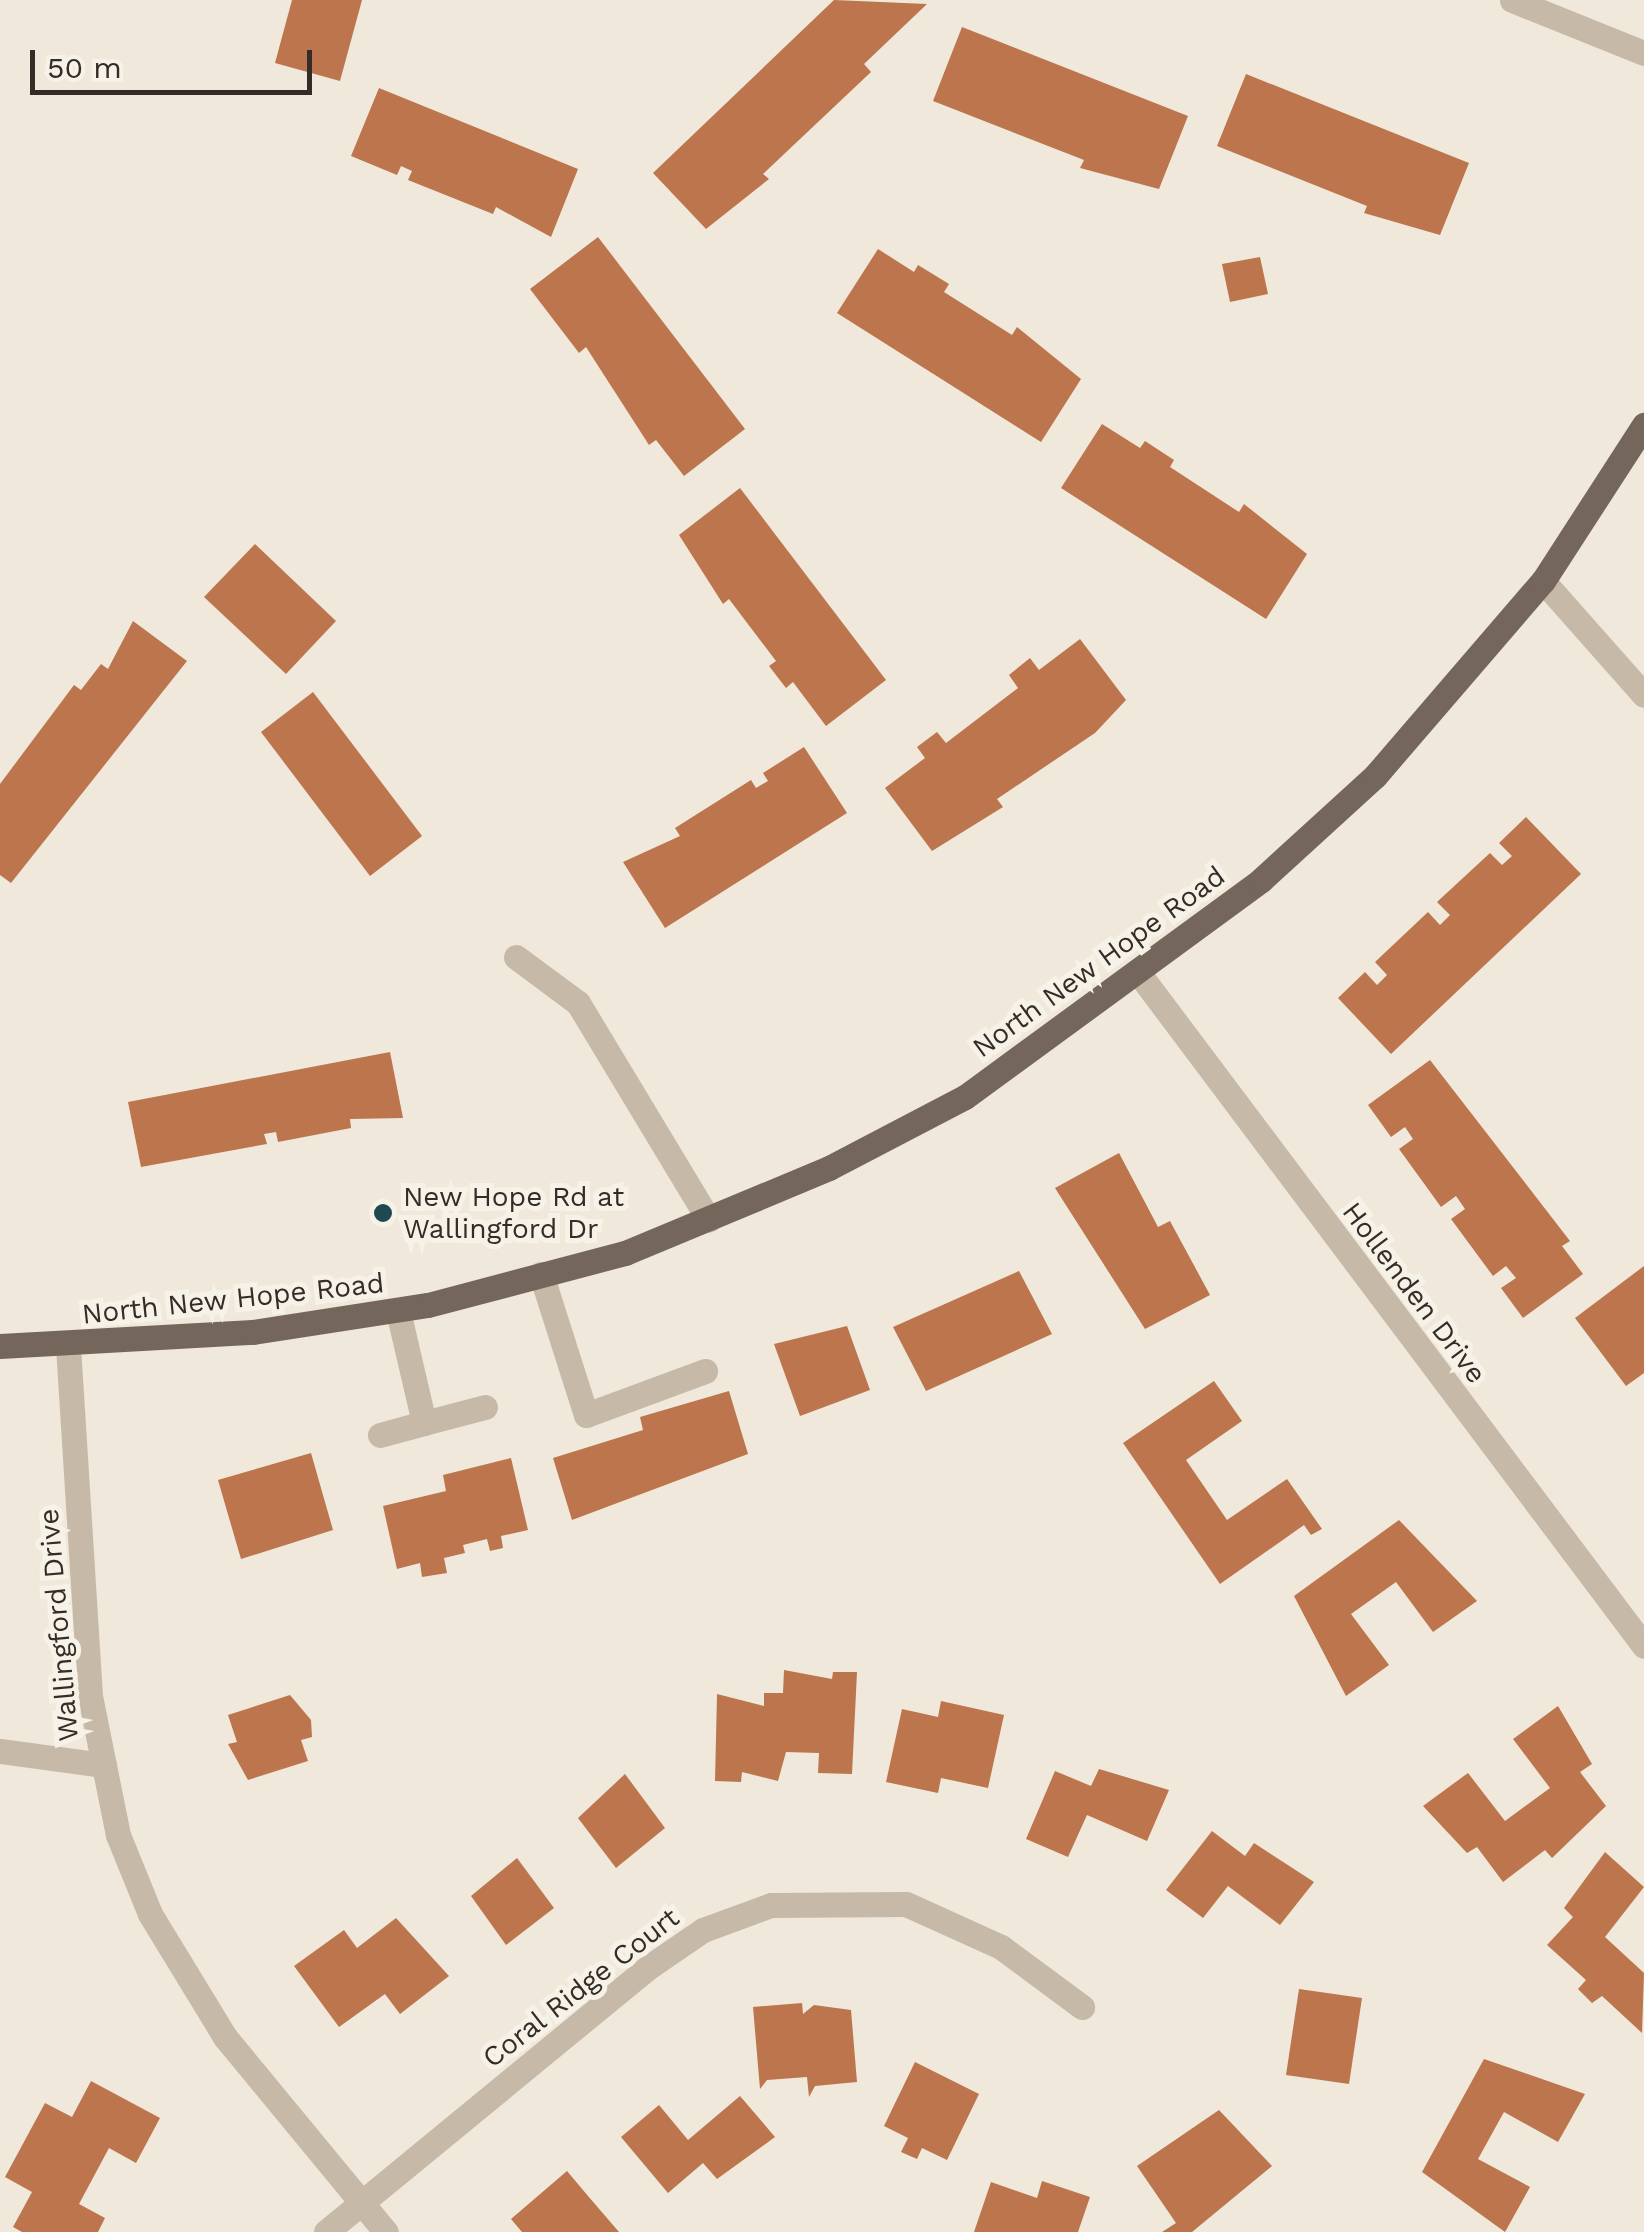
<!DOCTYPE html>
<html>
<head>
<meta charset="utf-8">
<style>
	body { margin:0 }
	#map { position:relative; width:1644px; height:2232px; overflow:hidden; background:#efe8db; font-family:"Work Sans",sans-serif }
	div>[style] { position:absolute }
	.building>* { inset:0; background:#bc754c }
	.minor>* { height:25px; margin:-12.5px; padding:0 12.5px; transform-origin:12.5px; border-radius:12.5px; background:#c6b9a8 }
	.major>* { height:25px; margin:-12.5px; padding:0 12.5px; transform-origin:12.5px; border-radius:12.5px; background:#74665a }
	.dots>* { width:28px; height:28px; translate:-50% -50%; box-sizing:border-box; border:5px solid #f7f2e7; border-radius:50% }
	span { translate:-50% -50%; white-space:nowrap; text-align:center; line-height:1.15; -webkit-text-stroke:10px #f7f2e7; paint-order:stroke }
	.street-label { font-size:28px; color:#342d27 }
	.poi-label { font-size:28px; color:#342d27 }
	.left { translate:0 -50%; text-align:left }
	.scale { position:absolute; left:30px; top:50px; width:282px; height:45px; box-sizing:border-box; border:5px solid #342d27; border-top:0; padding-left:12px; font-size:30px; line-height:35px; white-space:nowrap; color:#342d27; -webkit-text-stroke:8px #f7f2e7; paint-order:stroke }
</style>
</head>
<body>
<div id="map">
	<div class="building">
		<div style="clip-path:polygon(292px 0,362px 0,340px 81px,275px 63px)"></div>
		<div style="clip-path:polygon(834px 0,927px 4px,864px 64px,871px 72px,763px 174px,769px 179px,706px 229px,653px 173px)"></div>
		<div style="clip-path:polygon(962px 27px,1188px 116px,1159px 189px,1080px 168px,1084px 160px,933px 101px)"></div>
		<div style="clip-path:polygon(1246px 74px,1469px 163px,1440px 235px,1364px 213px,1367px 206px,1217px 146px)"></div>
		<div style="clip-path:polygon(379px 88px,578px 169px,551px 237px,496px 207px,493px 214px,408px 180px,412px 171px,401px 166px,397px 175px,351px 156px)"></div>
		<div style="clip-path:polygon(598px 237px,745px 429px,684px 476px,656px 440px,649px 445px,586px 347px,579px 353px,530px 289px)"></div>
		<div style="clip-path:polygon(878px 249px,914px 272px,918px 265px,949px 284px,944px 292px,1012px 335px,1017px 327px,1081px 379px,1041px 442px,837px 313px)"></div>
		<div style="clip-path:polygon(1260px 257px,1268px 294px,1230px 302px,1222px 264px)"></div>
		<div style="clip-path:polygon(1102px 424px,1140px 448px,1145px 441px,1174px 460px,1170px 467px,1239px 512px,1244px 504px,1307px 554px,1266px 619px,1061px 488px)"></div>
		<div style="clip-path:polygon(740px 488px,886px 680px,826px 726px,793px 682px,786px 688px,769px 666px,776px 661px,729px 599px,723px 604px,679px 535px)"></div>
		<div style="clip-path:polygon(255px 544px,336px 621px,286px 674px,204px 597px)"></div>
		<div style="clip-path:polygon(133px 621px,187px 661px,11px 883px,0 875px,0 784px,74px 685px,81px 690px,101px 664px,108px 669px)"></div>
		<div style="clip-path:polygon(1080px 639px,1126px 700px,1095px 733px,997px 799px,1003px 807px,932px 851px,885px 788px,925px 758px,917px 747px,937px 732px,946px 743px,1018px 688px,1009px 675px,1030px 658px,1039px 670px)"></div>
		<div style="clip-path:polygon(313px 692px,422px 836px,370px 876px,261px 732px)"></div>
		<div style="clip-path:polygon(804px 747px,847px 813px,665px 928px,623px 862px,680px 836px,675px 828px,751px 780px,756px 788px,768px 781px,763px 773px)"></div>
		<div style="clip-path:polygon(1526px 817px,1581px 874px,1391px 1054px,1338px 998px,1365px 972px,1377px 985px,1387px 975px,1375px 962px,1428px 912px,1440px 925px,1450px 915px,1437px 902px,1490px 853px,1502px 865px,1512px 856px,1499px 843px)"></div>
		<div style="clip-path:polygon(390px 1052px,403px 1118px,350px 1119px,351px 1128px,278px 1142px,276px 1132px,264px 1134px,267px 1144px,141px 1167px,128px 1102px)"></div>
		<div style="clip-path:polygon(1430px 1060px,1570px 1241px,1562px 1246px,1583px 1274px,1523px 1318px,1501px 1288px,1516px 1278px,1506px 1266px,1493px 1276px,1451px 1219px,1465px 1209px,1456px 1196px,1441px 1207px,1399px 1149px,1413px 1139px,1405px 1127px,1391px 1137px,1368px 1105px)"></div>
		<div style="clip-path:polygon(1119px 1153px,1158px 1227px,1170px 1221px,1210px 1295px,1145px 1329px,1055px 1188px)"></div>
		<div style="clip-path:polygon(1644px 1266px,1644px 1373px,1626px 1386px,1575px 1318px)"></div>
		<div style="clip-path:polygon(1019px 1271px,1052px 1334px,926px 1391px,893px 1327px)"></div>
		<div style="clip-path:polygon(847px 1326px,870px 1390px,800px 1416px,774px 1344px)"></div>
		<div style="clip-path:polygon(1214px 1381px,1242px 1421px,1186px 1460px,1227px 1520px,1287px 1479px,1322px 1529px,1311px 1535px,1304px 1525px,1220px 1584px,1123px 1443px)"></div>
		<div style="clip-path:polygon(729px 1391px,748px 1454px,572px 1520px,553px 1458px,643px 1430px,640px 1417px)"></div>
		<div style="clip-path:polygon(311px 1453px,333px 1530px,241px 1559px,218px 1480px)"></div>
		<div style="clip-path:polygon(511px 1458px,528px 1530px,501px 1536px,503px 1548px,490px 1551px,487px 1539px,463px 1545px,465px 1553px,444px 1558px,447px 1573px,422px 1577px,420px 1563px,397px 1569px,383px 1506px,446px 1491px,443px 1475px)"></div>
		<div style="clip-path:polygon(1399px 1520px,1477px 1601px,1433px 1632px,1396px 1582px,1351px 1614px,1389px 1665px,1346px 1696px,1294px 1596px)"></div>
		<div style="clip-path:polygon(784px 1670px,832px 1679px,833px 1672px,857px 1672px,852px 1774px,818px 1773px,819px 1753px,786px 1752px,778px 1781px,742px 1772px,741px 1782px,715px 1781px,717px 1694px,764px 1706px,764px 1693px,783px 1693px)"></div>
		<div style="clip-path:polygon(290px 1695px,311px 1720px,312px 1737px,301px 1740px,308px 1761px,248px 1780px,228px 1744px,237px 1742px,228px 1715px)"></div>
		<div style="clip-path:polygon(941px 1701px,1004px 1715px,988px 1788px,941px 1778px,938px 1793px,886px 1782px,902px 1709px,938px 1717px)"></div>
		<div style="clip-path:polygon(1558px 1706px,1592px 1764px,1580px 1772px,1606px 1806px,1552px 1858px,1545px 1850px,1503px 1882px,1477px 1847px,1467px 1853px,1423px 1806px,1468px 1773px,1505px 1821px,1550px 1788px,1513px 1739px)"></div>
		<div style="clip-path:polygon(1099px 1769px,1169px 1790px,1147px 1841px,1087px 1815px,1068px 1857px,1026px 1839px,1055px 1771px,1091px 1786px)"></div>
		<div style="clip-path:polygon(625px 1774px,665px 1828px,616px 1868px,578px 1818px)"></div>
		<div style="clip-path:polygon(1212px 1831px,1245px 1856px,1254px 1843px,1314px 1882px,1280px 1925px,1228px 1886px,1203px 1918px,1166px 1890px)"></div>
		<div style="clip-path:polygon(1605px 1852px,1644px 1887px,1605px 1937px,1644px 1973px,1642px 2033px,1602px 1996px,1592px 2003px,1578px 1989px,1586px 1980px,1547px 1945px,1573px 1917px,1564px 1908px)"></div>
		<div style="clip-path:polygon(517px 1858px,554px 1908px,506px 1945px,471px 1896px)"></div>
		<div style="clip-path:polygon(396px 1918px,449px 1976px,400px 2014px,385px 1994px,339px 2027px,294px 1966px,344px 1930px,357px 1948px)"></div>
		<div style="clip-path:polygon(1299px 1989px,1362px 1998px,1349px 2084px,1286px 2075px)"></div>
		<div style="clip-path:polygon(802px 2003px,803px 2014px,814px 2005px,851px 2010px,857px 2082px,815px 2086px,809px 2097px,807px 2077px,767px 2080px,760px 2089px,753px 2007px)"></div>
		<div style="clip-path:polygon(1484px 2059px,1585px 2094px,1558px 2142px,1504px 2112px,1478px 2159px,1530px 2187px,1505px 2232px,1422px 2172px)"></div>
		<div style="clip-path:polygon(915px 2062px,979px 2094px,947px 2160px,922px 2148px,917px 2159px,901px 2152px,908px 2138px,884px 2126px)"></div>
		<div style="clip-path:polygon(91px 2081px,160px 2118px,136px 2163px,109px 2148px,79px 2204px,105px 2218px,98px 2232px,22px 2232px,13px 2227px,32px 2192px,5px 2177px,45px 2103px,72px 2117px)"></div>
		<div style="clip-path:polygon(740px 2096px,775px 2137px,717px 2179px,703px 2163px,668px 2193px,621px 2137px,659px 2105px,688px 2140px)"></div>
		<div style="clip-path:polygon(1219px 2110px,1272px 2166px,1192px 2232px,1162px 2232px,1176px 2223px,1137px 2166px)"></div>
		<div style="clip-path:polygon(567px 2171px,588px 2196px,619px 2232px,522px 2232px,511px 2219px)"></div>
		<div style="clip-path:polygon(1042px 2181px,1090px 2197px,1078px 2232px,974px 2232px,991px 2182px,1037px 2198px)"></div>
	</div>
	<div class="minor">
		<div style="left:1512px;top:0;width:142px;rotate:21.9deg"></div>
		<div style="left:1543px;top:581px;width:152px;rotate:48.5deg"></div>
		<div style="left:516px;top:957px;width:77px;rotate:36.6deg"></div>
		<div style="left:578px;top:1003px;width:253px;rotate:58.9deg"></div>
		<div style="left:1140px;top:975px;width:839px;rotate:53.09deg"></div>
		<div style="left:541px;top:1274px;width:148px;rotate:72.3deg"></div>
		<div style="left:586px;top:1415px;width:127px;rotate:-20.3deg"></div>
		<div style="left:398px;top:1311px;width:115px;rotate:76.9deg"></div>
		<div style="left:424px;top:1423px;width:63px;rotate:-14.7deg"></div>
		<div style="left:68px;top:1346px;width:351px;rotate:86.4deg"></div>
		<div style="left:90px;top:1696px;width:142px;rotate:78.6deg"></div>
		<div style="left:118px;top:1835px;width:85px;rotate:67.9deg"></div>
		<div style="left:150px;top:1914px;width:144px;rotate:58.6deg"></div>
		<div style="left:225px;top:2037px;width:253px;rotate:50.5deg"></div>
		<div style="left:380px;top:1435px;width:46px;rotate:-15.3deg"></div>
		<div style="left:0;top:1751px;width:105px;rotate:7.7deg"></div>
		<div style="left:326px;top:2232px;width:414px;rotate:-39.4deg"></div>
		<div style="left:646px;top:1969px;width:69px;rotate:-34.4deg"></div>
		<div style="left:703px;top:1930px;width:72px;rotate:-20.2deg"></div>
		<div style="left:771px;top:1905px;width:135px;rotate:-0.4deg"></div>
		<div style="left:906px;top:1904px;width:104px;rotate:24.4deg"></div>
		<div style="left:1001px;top:1947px;width:101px;rotate:36.5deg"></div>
	</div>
	<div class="major">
		<div style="left:0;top:1346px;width:253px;rotate:-3.2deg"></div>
		<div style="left:253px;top:1332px;width:177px;rotate:-8.8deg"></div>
		<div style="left:428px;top:1305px;width:204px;rotate:-14.8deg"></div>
		<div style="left:625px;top:1253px;width:221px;rotate:-22.6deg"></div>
		<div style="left:829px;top:1168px;width:153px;rotate:-27.6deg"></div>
		<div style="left:965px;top:1097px;width:367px;rotate:-36.2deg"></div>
		<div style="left:1261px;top:880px;width:154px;rotate:-42.4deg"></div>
		<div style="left:1375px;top:776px;width:257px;rotate:-49.3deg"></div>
		<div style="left:1543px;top:581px;width:186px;rotate:-57.1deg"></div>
	</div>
	<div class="dots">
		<div style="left:383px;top:1213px;background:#204851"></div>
	</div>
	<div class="street-label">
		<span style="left:1099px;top:962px;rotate:-36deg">North New Hope Road</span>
		<span style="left:1414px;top:1293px;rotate:53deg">Hollenden Drive</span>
		<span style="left:233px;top:1299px;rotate:-6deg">North New Hope Road</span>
		<span style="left:59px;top:1625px;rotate:-95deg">Wallingford Drive</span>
		<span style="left:581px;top:1988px;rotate:-38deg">Coral Ridge Court</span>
	</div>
	<div class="poi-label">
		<span class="left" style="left:403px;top:1213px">New Hope Rd at<br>Wallingford Dr</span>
	</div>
	<div class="scale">50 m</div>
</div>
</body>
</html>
